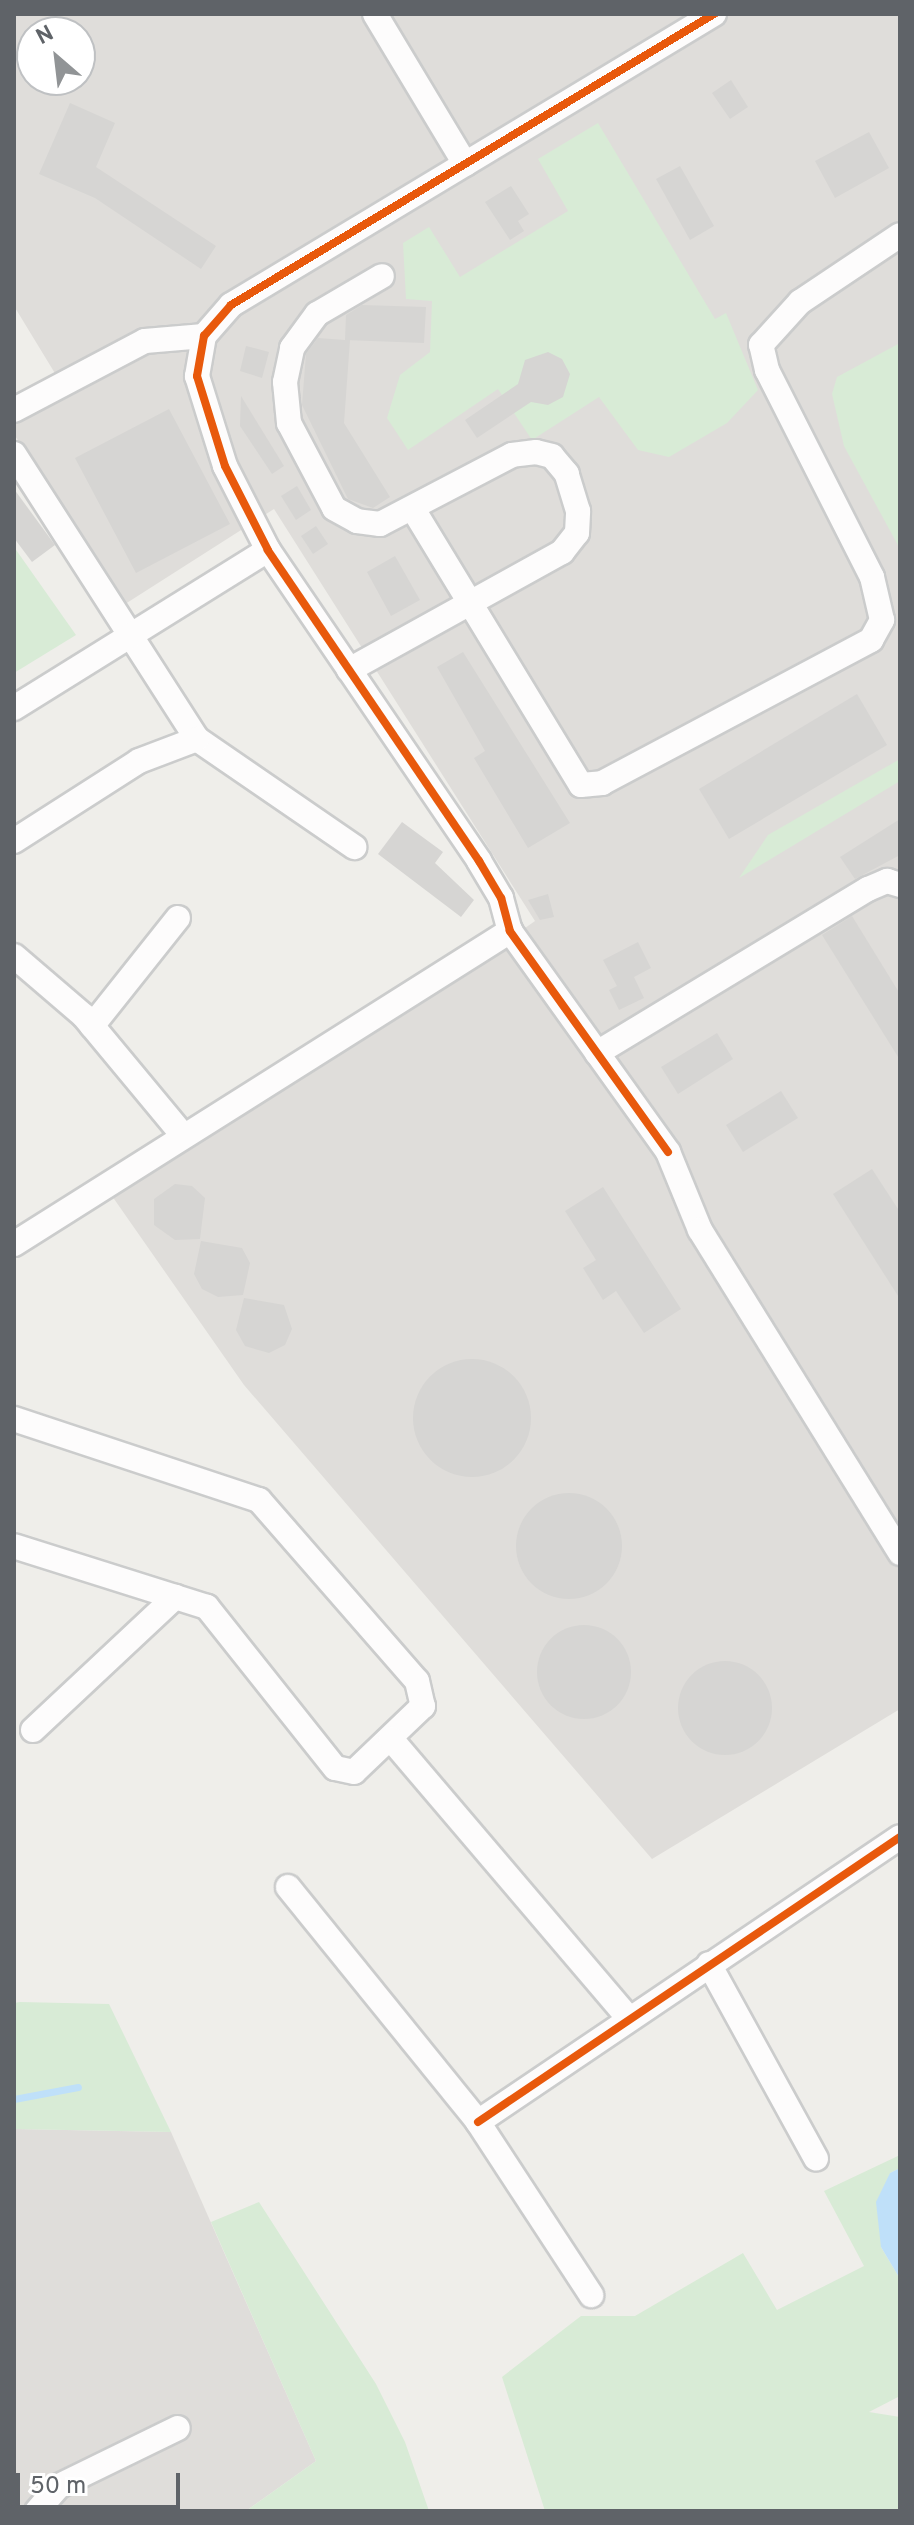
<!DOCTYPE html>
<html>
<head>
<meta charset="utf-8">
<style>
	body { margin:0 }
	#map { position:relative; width:914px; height:2525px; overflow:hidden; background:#efeeea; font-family:Overpass,sans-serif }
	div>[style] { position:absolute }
	.industrial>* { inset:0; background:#dfddda }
	.green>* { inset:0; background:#d8ebd6 }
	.water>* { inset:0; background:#bfe0f9 }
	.stream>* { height:7px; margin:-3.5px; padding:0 3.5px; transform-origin:3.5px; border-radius:3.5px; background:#bfe0f9 }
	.building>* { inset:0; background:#d6d5d3 }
	.round { border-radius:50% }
	.roads { filter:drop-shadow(2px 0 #cbcccc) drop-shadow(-2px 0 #cbcccc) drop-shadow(0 2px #cbcccc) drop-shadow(0 -2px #cbcccc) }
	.minor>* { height:24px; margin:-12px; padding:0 12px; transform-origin:12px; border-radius:12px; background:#fdfcfc }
	.cycleway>* { height:8px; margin:-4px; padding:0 4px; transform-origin:4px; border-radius:4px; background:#e8590c }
	span { translate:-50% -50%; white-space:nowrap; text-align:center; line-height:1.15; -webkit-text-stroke:8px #fff; paint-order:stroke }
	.frame { position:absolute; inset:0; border:16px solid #5f6368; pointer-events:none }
	.north { position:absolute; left:16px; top:16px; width:80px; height:80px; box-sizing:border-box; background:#fff; border:2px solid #bfc1c3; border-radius:50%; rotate:332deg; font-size:22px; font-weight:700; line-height:32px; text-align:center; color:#5f6368 }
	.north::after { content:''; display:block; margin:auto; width:28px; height:36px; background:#919496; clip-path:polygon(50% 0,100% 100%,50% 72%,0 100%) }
	.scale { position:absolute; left:16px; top:2473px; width:164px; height:36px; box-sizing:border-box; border:4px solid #5f6368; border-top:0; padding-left:10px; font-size:24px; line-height:28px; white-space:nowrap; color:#5f6368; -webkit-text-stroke:6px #fff; paint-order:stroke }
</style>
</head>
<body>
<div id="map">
	<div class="industrial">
		<div style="clip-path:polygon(evenodd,14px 14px,900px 14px,900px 1709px,652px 1859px,244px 1385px,112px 1196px,402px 1015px,535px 921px,274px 509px,122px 606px,14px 434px,14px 400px,56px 375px,14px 306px,14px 14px,32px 32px,80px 32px,80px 80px,32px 80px,32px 32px)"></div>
		<div style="clip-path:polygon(14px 2129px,171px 2132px,316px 2461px,246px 2511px,14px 2511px)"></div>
	</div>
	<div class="green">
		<div style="clip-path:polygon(598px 123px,715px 319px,726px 313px,758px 390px,727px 423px,669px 457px,638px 450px,599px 397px,532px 440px,498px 389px,408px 450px,387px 418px,400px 375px,430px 352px,432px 301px,406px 299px,403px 243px,429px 227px,460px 277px,568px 211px,538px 159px)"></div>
		<div style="clip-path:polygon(900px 343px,900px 549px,844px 446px,832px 394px,837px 377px)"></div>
		<div style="clip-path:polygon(14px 547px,76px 635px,14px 673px)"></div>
		<div style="clip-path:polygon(900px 759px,900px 781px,739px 878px,768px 835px)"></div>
		<div style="clip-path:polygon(20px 2002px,109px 2004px,171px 2132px,14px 2129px,14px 2003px)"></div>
		<div style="clip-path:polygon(900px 2155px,900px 2168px,890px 2173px,881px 2247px,900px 2279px,900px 2396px,869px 2412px,900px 2417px,900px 2511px,545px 2511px,502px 2377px,581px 2316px,635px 2316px,743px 2253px,777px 2310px,864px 2266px,824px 2191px)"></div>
		<div style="clip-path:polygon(259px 2202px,376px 2384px,405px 2442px,429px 2511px,246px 2511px,316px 2461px,211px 2222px)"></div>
	</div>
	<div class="water">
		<div style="clip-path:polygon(900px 2168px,900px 2279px,881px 2247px,876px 2202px,890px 2173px)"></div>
	</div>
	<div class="stream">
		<div style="left:14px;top:2099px;width:65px;rotate:-10.6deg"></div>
	</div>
	<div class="building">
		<div style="clip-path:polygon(731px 80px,748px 107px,730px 119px,712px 93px)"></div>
		<div style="clip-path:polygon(70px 103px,115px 123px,96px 167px,216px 246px,201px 269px,95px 198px,39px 174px)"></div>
		<div style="clip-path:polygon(869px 132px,889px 168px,835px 198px,815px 161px)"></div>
		<div style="clip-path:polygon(680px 166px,714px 226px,690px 240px,656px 179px)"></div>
		<div style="clip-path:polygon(511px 186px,529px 214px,518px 221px,524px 231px,510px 240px,485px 202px)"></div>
		<div style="clip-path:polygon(362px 305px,426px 307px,424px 343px,345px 340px,350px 340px,344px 423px,390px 497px,373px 508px,348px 499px,302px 405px,306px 354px,318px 338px,345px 340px,346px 315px)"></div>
		<div style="clip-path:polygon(246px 346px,269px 352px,262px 378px,240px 371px)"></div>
		<div style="clip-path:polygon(548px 352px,562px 359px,570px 374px,563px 397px,548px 405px,531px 402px,477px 438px,465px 420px,518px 384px,525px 360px)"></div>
		<div style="clip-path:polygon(241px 396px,284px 466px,272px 474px,240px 426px)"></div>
		<div style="clip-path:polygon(169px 409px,230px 524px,136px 573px,75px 458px)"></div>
		<div style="clip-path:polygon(297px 486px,311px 510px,296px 520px,281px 496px)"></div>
		<div style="clip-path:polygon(14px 489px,55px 545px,32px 562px,14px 538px)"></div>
		<div style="clip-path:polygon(316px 526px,328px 544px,313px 554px,301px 536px)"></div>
		<div style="clip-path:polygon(395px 556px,420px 600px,391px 616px,367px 572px)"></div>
		<div style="clip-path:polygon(463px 652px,570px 823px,528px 848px,474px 758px,485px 751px,437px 667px)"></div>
		<div style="clip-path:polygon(857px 694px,887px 745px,729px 839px,699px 789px)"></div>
		<div style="clip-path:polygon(900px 819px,900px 855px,855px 879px,840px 857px)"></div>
		<div style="clip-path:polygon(402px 822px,443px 852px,435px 863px,474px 900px,461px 917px,378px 854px)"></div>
		<div style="clip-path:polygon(548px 894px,554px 917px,540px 920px,528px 900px)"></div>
		<div style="clip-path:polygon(852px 916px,900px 994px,900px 1060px,822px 935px)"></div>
		<div style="clip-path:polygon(638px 942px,651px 968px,634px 977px,644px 998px,619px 1010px,609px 990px,617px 986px,603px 960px)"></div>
		<div style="clip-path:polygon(717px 1033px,733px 1059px,678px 1094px,661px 1067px)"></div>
		<div style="clip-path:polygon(781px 1091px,798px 1118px,743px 1152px,726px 1125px)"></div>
		<div style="clip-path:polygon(872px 1169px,900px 1212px,900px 1299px,833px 1194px)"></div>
		<div style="clip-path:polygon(175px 1184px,192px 1186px,205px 1198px,200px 1239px,175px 1240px,154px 1225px,154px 1199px)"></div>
		<div style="clip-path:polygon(603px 1187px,681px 1309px,644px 1333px,616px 1291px,603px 1300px,583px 1268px,596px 1260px,565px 1211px)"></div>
		<div style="clip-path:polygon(201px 1241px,242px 1248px,250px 1263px,243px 1295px,218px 1297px,202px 1289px,194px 1274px)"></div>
		<div style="clip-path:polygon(244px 1298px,284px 1305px,292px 1329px,285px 1345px,269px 1353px,245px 1346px,236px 1330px)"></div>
		<div class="round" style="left:413px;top:1359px;width:118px;height:118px"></div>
		<div class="round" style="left:516px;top:1493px;width:106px;height:106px"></div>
		<div class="round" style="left:537px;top:1625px;width:94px;height:94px"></div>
		<div class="round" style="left:678px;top:1661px;width:94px;height:94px"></div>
	</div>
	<div class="roads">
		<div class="minor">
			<div style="left:375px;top:14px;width:175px;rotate:59deg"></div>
			<div style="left:714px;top:14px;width:564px;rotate:148.93deg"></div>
			<div style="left:231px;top:305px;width:41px;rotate:131.1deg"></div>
			<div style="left:204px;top:336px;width:41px;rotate:99.9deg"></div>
			<div style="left:197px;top:376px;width:94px;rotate:72.7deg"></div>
			<div style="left:225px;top:466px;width:94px;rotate:62.9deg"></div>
			<div style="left:268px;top:550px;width:376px;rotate:55.8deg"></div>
			<div style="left:479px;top:861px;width:43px;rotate:59.3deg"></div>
			<div style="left:501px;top:898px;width:34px;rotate:75deg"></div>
			<div style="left:510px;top:931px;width:272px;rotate:54.4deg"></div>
			<div style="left:668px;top:1152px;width:84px;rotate:67.7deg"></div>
			<div style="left:700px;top:1230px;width:380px;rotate:58.2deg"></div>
			<div style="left:14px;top:410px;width:148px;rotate:-27.8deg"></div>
			<div style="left:145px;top:341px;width:59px;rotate:-4.8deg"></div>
			<div style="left:14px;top:454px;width:339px;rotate:57.3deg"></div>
			<div style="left:197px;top:739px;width:191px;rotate:34.5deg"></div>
			<div style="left:413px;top:509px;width:323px;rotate:58.7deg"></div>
			<div style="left:581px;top:785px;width:21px;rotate:-5deg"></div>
			<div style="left:602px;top:783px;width:305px;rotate:-28deg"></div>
			<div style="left:871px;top:640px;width:23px;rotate:-61deg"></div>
			<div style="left:882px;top:620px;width:44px;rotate:-103.1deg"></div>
			<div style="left:872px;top:577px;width:232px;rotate:-116.9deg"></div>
			<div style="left:767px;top:370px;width:26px;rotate:-103deg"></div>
			<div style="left:761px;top:345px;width:58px;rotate:-47.8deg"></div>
			<div style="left:800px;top:302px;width:120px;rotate:-33.8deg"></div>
			<div style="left:349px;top:670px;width:244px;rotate:-29deg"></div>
			<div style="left:562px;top:552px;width:24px;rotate:-52deg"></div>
			<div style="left:577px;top:533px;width:22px;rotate:-87deg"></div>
			<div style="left:578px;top:511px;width:39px;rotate:-107deg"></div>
			<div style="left:567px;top:474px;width:23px;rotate:-130deg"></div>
			<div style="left:552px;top:456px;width:16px;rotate:-166deg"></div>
			<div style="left:536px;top:452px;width:24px;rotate:173deg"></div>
			<div style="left:512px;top:455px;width:149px;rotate:152.4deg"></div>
			<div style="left:380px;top:524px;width:23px;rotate:-173deg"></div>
			<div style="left:357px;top:521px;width:26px;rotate:-151deg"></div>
			<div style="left:334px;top:508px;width:96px;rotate:-117.9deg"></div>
			<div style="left:289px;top:423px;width:41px;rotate:-95.6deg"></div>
			<div style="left:285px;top:382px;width:35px;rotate:-78deg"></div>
			<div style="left:292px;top:348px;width:42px;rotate:-53.7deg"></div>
			<div style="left:317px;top:314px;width:75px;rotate:-30.3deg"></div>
			<div style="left:14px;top:708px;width:299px;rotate:-31.9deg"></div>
			<div style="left:14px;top:841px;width:148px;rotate:-32.6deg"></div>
			<div style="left:139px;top:761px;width:62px;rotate:-20.8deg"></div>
			<div style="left:14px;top:956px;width:92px;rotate:40.6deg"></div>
			<div style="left:84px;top:1016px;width:153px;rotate:50.3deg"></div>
			<div style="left:92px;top:1026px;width:138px;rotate:-51.5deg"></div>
			<div style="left:597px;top:1053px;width:317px;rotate:-31.2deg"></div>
			<div style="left:868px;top:889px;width:21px;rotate:-23deg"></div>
			<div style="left:887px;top:881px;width:14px;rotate:17deg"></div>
			<div style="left:14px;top:1244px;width:587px;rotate:-32.25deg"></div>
			<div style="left:14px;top:1419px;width:258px;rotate:18.3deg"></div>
			<div style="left:259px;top:1500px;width:240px;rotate:48.9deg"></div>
			<div style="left:417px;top:1681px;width:26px;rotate:77deg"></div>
			<div style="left:423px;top:1706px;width:95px;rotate:136.3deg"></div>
			<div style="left:354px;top:1772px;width:19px;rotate:-168deg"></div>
			<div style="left:335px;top:1768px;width:206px;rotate:-128.5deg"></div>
			<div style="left:207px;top:1607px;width:202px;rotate:-162.5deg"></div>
			<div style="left:33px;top:1730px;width:195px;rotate:-43.1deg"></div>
			<div style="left:391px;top:1739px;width:364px;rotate:49.6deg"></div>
			<div style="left:288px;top:1887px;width:302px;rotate:51deg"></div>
			<div style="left:478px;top:2122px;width:207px;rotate:56.8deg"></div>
			<div style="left:709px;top:1964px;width:222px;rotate:61.2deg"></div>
			<div style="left:478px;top:2122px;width:509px;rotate:-34.03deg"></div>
			<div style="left:37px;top:2511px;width:33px;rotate:-49deg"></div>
			<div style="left:59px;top:2486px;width:132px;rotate:-26deg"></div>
		</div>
	</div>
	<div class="cycleway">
		<div style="left:668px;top:1152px;width:272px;rotate:-125.6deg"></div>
		<div style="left:510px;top:931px;width:34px;rotate:-105deg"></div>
		<div style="left:501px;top:898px;width:43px;rotate:-120.7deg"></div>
		<div style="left:479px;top:861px;width:376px;rotate:-124.2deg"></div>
		<div style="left:268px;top:550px;width:94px;rotate:-117.1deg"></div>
		<div style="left:225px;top:466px;width:94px;rotate:-107.3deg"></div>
		<div style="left:197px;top:376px;width:41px;rotate:-80.1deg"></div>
		<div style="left:204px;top:336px;width:41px;rotate:-48.9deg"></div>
		<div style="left:231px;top:305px;width:564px;rotate:-31.07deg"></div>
		<div style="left:478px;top:2122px;width:509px;rotate:-34.03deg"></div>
	</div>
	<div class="frame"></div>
	<div class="north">N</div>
	<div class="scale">50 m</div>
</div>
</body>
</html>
